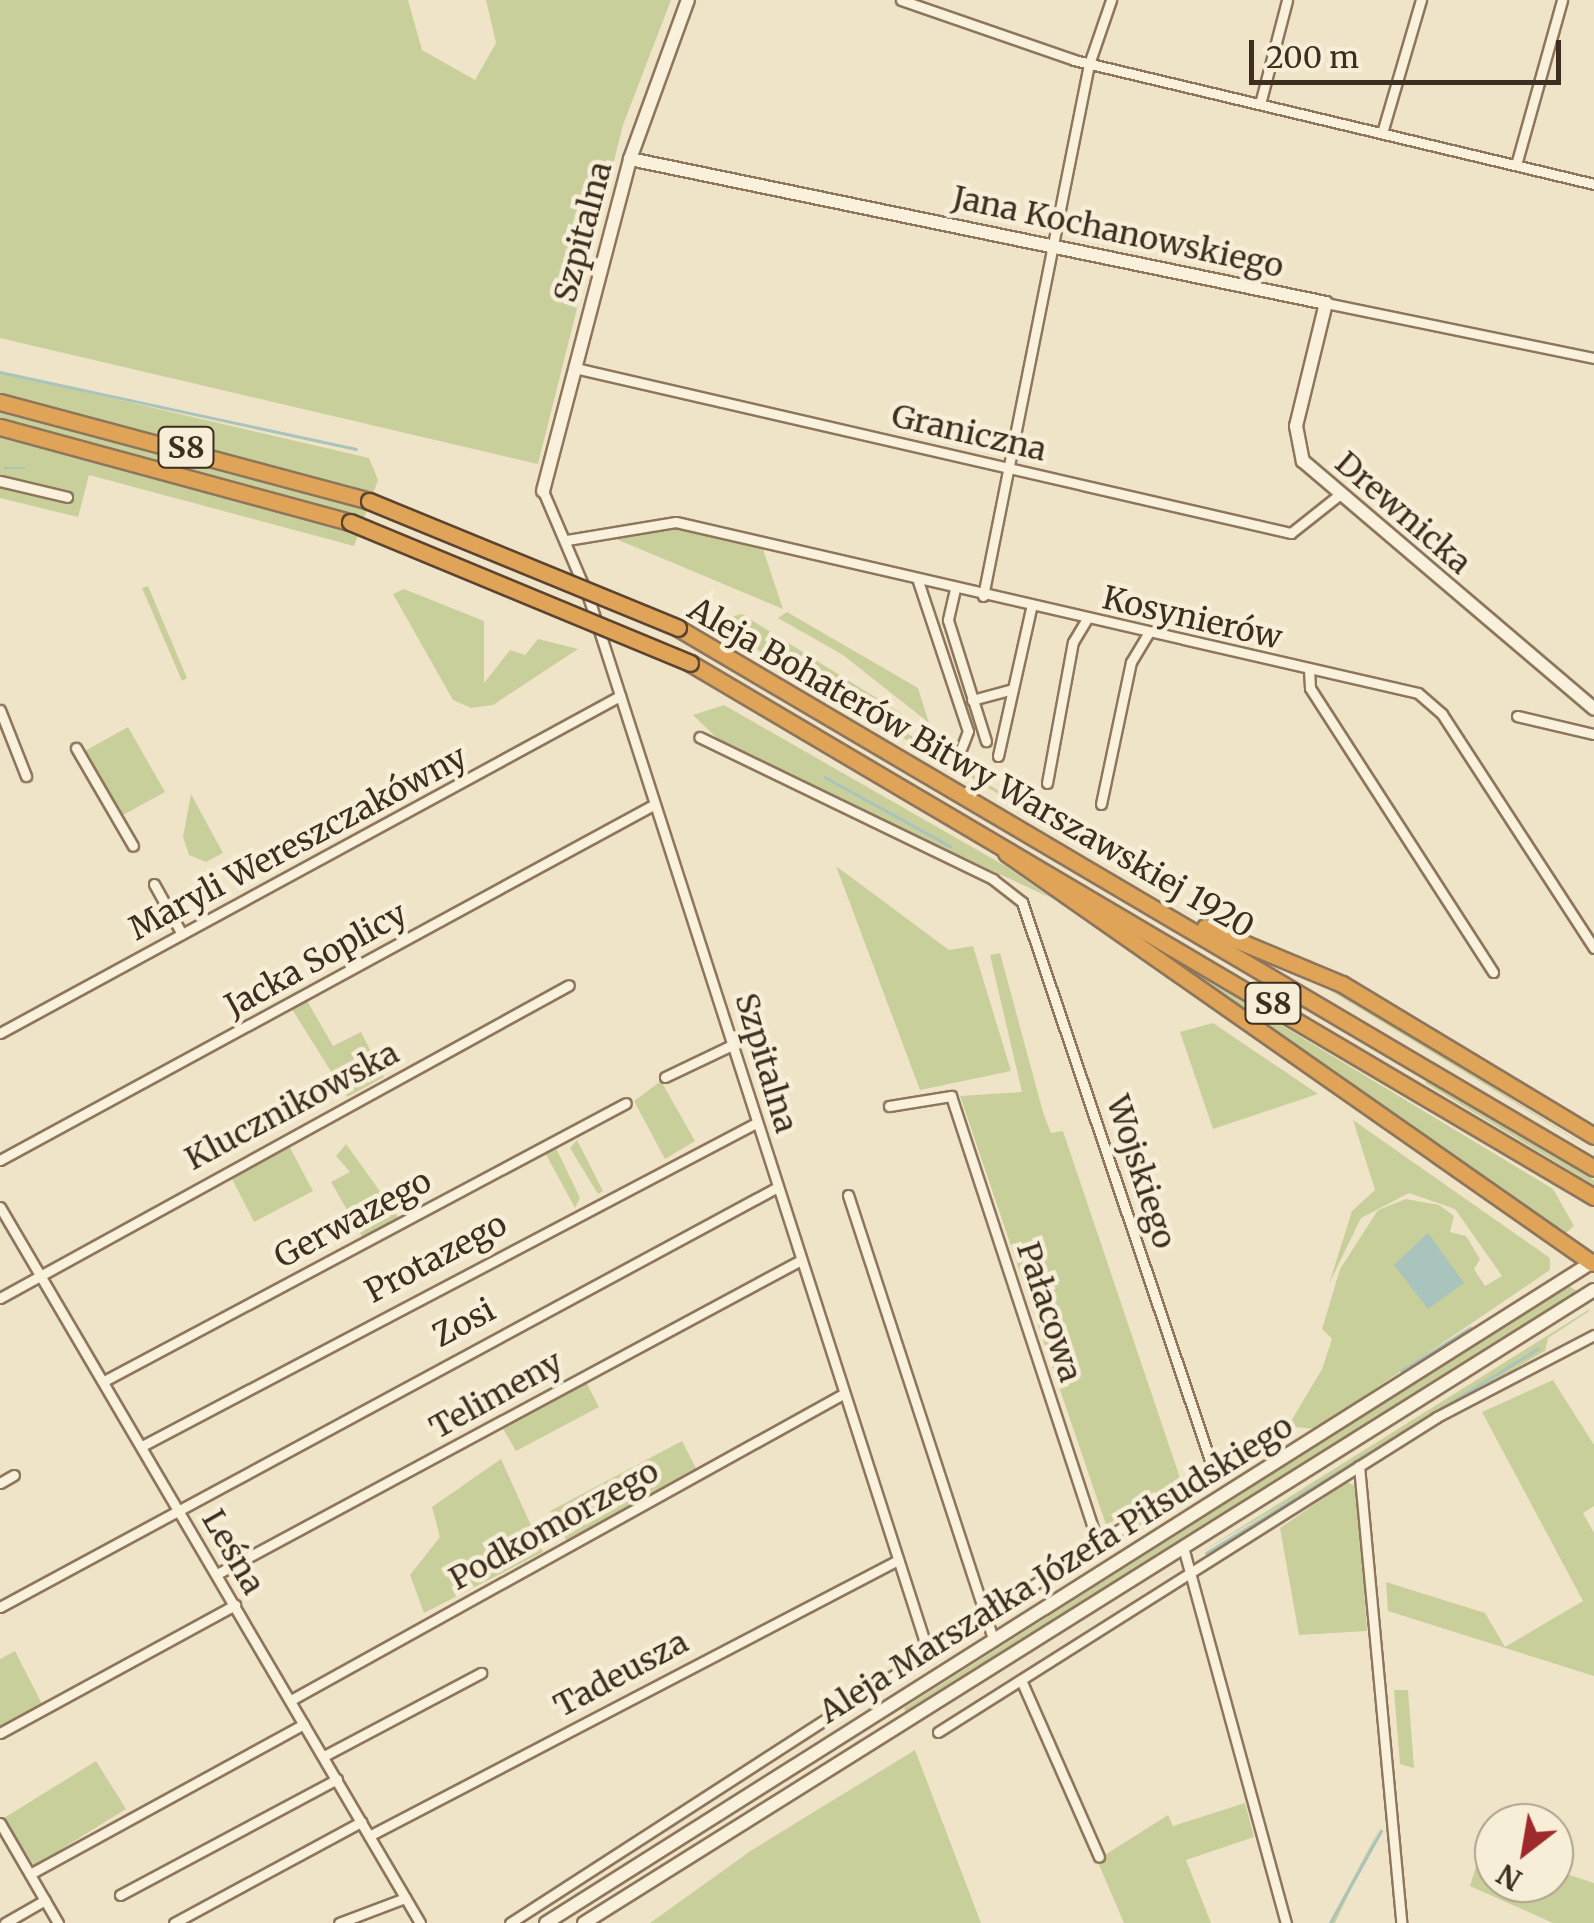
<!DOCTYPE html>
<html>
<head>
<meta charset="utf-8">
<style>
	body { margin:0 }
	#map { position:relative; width:1594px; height:1923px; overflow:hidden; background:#f0e4c8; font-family:Merriweather,serif }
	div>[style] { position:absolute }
	.green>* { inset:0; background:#c9cf9b }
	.water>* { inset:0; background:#a9c4bc }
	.stream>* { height:2.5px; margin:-1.25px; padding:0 1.25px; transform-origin:1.25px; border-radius:1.25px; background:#a9c4bc }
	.roads { filter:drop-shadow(2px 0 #8d765c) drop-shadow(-2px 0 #8d765c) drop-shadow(0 2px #8d765c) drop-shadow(0 -2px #8d765c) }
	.street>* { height:9px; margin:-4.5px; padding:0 4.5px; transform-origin:4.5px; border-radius:4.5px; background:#faf1dc }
	.secondary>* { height:12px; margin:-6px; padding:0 6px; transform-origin:6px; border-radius:6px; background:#faf1dc }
	.highway>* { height:15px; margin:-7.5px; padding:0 7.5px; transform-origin:7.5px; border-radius:7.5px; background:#e0a458 }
	.bridges { filter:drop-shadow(2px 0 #5b4430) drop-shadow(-2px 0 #5b4430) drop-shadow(0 2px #5b4430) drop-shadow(0 -2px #5b4430) }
	.highway-bridge>* { height:15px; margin:-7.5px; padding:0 7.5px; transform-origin:7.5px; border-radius:7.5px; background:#e0a458 }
	span { translate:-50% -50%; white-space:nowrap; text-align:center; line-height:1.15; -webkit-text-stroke:9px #f7eed8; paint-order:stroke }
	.shield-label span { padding:2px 8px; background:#f7eed8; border:2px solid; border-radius:8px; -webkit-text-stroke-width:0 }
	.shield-label { font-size:30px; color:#3d2e20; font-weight:700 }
	.street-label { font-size:32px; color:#3d2e20 }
	.north { position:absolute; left:1474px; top:1803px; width:100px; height:100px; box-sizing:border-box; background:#f7eed8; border:2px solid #ada18e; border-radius:50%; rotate:211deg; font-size:28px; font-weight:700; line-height:40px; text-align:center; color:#3d2e20 }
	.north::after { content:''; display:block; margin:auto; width:35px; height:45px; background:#9e2a2b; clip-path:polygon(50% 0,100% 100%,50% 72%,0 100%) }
	.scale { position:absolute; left:1249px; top:40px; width:312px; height:45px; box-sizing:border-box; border:5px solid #3d2e20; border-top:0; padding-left:12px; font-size:30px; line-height:35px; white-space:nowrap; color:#3d2e20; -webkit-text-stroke:8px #f7eed8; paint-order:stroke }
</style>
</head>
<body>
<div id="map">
	<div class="green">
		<div style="clip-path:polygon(0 0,408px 0,422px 50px,475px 80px,496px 43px,486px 0,671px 0,623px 125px,538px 464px,0 338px)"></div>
		<div style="clip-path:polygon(0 372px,369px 458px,378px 480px,354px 546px,89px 475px,78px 517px,0 498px)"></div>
		<div style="clip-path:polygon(664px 524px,763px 549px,783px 609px,616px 539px)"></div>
		<div style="clip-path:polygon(148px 586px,187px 678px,182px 681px,142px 588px)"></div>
		<div style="clip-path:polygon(404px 589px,484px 621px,484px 683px,510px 650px,525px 655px,538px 639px,578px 649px,493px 705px,471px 708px,453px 700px,393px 594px)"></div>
		<div style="clip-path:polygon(787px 612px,918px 688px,929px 723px,843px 655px,778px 618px)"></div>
		<div style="clip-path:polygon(742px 614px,902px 714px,905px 732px,1080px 842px,708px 623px)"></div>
		<div style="clip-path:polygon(724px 705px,1007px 867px,1051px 898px,726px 747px,693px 715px)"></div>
		<div style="clip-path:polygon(128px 727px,165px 792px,123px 815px,85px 751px)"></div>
		<div style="clip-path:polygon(191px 794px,223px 853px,206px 862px,189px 855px,183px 837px)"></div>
		<div style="clip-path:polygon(836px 866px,949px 950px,973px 946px,1011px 1071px,920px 1090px)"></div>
		<div style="clip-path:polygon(1127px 932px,1553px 1189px,1574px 1226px,1566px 1233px)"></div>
		<div style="clip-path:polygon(1000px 953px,1043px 1112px,1051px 1133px,1063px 1131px,1181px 1481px,1106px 1525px,960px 1096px,1022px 1092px,990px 955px)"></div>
		<div style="clip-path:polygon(1284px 966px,1349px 997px,1594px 1151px,1318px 983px)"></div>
		<div style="clip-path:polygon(306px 999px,333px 1046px,361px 1032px,384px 1077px,347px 1097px,290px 1006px)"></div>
		<div style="clip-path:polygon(1213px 1023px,1318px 1094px,1213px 1129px,1180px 1032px)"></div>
		<div style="clip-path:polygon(1428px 1079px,1594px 1180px,1594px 1185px,1425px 1083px)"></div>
		<div style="clip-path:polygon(661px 1081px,695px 1141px,665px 1159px,634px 1101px)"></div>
		<div style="clip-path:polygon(1353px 1120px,1550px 1258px,1550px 1270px,1316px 1429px,1295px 1427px,1278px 1444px,1100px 1557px,1287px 1428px,1322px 1369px,1332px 1339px,1322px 1329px,1340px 1269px,1378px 1210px,1406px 1199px,1439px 1205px,1454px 1216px,1450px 1232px,1466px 1236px,1480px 1259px,1474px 1269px,1485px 1286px,1502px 1276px,1455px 1209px,1409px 1193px,1361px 1218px,1329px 1284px,1352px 1211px,1375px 1190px)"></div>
		<div style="clip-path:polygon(577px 1140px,603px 1191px,598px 1194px,570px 1148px)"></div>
		<div style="clip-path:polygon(288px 1144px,313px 1191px,254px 1222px,230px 1175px)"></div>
		<div style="clip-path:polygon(346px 1144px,399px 1218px,363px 1238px,331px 1182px,350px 1172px,336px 1156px)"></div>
		<div style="clip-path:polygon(555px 1146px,580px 1198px,575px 1208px,543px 1149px)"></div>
		<div style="clip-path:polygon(1569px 1286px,1577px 1291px,906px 1713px,904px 1708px)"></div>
		<div style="clip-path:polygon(1590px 1309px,1588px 1312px,1548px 1338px,1545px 1351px,1198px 1554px)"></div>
		<div style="clip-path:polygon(1553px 1380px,1594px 1445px,1594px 1506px,1583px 1513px,1594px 1533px,1594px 1676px,1388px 1611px,1386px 1582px,1485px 1613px,1505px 1647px,1583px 1601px,1482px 1412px)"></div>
		<div style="clip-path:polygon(586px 1382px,599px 1407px,516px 1451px,502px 1427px)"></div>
		<div style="clip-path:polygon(682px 1441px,697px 1470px,566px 1540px,550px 1511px)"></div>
		<div style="clip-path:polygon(501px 1459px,543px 1552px,424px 1613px,410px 1575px,440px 1537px,432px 1507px)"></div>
		<div style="clip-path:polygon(1347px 1482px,1357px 1487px,1367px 1631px,1299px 1635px,1280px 1528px)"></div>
		<div style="clip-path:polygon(15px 1651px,42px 1704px,0 1727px,0 1659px)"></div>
		<div style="clip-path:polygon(1394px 1690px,1408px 1690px,1414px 1768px,1400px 1764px)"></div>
		<div style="clip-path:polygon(915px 1750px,981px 1923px,650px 1923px,752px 1850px)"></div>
		<div style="clip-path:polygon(96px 1761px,126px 1809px,34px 1866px,4px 1818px)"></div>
		<div style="clip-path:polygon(1245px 1803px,1254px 1837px,1186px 1860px,1211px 1923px,1124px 1923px,1097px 1860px,1168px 1815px,1173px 1826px)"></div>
		<div style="clip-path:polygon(1382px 1824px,1335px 1923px,1329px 1923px,1343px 1897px)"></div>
		<div style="clip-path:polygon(1482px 1848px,1494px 1852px,1494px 1883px,1554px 1883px,1554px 1870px,1594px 1883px,1594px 1923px,1553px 1923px,1470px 1886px)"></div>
	</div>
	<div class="water">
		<div style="clip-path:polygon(1428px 1233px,1464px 1283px,1428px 1309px,1394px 1265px)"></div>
	</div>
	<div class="stream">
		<div style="left:0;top:372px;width:364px;rotate:12.2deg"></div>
		<div style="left:5px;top:468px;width:19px"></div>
		<div style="left:825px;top:777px;width:143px;rotate:28.9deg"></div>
		<div style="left:1401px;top:1371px;width:81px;rotate:-31.9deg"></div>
		<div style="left:1206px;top:1553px;width:390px;rotate:-31.6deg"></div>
		<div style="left:1330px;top:1923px;width:105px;rotate:-61deg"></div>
	</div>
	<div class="roads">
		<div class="street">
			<div style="left:901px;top:0;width:183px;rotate:19.1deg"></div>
			<div style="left:1074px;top:60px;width:535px;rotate:13.41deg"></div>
			<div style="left:1260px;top:104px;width:107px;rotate:-75.4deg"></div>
			<div style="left:1382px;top:133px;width:139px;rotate:-73.7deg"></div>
			<div style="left:1516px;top:165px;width:171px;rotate:-74.4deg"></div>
			<div style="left:1326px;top:303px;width:274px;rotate:11.6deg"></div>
			<div style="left:575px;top:368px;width:735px;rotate:12.98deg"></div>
			<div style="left:1291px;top:533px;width:61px;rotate:-38.4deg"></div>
			<div style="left:0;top:481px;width:69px;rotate:13.4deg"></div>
			<div style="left:543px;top:491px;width:117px;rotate:66.9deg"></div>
			<div style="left:589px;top:599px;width:1109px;rotate:72.15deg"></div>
			<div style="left:567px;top:540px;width:110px;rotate:-9.4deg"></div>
			<div style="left:676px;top:522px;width:761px;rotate:12.98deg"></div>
			<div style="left:1418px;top:693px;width:32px;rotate:41deg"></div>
			<div style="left:1442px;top:714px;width:279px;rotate:57deg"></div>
			<div style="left:918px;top:581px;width:158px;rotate:71.6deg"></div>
			<div style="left:968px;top:731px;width:17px;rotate:111deg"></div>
			<div style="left:955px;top:589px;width:32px;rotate:103deg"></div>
			<div style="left:948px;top:620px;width:127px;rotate:72.6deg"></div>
			<div style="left:983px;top:596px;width:542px;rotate:-78.73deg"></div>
			<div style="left:1089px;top:64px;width:68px;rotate:-71deg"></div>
			<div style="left:1309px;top:669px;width:19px;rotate:87deg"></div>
			<div style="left:1310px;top:688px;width:338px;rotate:57.2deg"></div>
			<div style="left:972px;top:700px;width:42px;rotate:-15deg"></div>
			<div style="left:0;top:710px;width:71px;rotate:68.5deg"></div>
			<div style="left:1517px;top:716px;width:79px;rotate:13.2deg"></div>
			<div style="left:76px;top:748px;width:113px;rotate:59.8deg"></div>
			<div style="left:998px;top:756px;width:152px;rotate:-77.4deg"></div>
			<div style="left:1047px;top:783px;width:143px;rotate:-79.6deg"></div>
			<div style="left:1073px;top:642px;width:26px;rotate:-59deg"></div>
			<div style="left:1101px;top:804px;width:145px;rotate:-78.1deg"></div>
			<div style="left:1131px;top:662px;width:33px;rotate:-59deg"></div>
			<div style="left:154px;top:884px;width:57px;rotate:60.8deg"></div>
			<div style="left:0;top:1033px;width:706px;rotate:-28.53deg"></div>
			<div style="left:665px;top:1077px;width:74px;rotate:-25.5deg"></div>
			<div style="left:889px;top:1106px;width:63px;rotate:-9.2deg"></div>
			<div style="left:951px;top:1096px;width:471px;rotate:71.8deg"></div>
			<div style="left:0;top:1160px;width:745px;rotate:-28.52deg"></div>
			<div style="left:848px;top:1195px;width:469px;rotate:71.9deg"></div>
			<div style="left:0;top:1207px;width:830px;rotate:59.6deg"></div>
			<div style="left:0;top:1298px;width:649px;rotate:-28.81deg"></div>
			<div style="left:104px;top:1381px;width:591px;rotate:-28.04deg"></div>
			<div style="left:142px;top:1446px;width:694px;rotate:-27.75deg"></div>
			<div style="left:1359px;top:1466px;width:459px;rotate:84.7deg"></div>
			<div style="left:0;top:1483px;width:16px;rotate:-30deg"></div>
			<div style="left:1183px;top:1547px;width:390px;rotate:74.7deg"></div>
			<div style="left:217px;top:1574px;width:661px;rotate:-28.27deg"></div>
			<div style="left:0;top:1607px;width:882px;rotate:-28.37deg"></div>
			<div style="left:1021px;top:1680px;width:193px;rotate:66.2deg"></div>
			<div style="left:291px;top:1700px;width:631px;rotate:-29deg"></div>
			<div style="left:938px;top:1732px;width:590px;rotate:-32.26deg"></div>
			<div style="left:1437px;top:1417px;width:177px;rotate:-27.6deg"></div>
			<div style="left:0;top:1733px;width:268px;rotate:-28.6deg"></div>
			<div style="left:324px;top:1756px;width:178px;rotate:-27.9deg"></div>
			<div style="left:0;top:1823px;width:116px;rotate:59.9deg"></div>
			<div style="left:369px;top:1836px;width:597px;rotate:-27.55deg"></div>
			<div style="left:30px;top:1874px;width:312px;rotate:-28.7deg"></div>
			<div style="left:120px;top:1895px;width:246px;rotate:-28.1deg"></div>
			<div style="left:5px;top:1923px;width:46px;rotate:-29.9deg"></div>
			<div style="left:174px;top:1923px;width:213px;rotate:-28.4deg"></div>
			<div style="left:339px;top:1923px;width:71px;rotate:-20.7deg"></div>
			<div style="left:510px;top:1923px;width:837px;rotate:-32.85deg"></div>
			<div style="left:1213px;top:1469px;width:598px;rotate:-108.62deg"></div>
			<div style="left:1022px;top:902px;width:37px;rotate:-142deg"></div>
			<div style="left:993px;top:879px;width:326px;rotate:-154.2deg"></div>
		</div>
		<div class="secondary">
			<div style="left:630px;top:159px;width:711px;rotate:11.69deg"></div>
			<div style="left:1326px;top:303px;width:127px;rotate:103.7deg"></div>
			<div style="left:1296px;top:426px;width:36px;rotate:79deg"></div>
			<div style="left:1303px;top:461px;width:382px;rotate:40.4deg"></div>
			<div style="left:543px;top:491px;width:343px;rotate:-75.3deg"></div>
			<div style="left:630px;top:159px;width:169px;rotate:-70deg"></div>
			<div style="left:546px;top:1923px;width:1240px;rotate:-32.28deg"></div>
			<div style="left:584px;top:1923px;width:1192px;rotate:-32.08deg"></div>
		</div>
		<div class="highway">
			<div style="left:0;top:402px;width:382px;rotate:15deg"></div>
			<div style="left:0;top:427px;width:363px;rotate:15.2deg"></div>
			<div style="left:678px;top:628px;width:1063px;rotate:30.52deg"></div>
			<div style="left:690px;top:663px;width:1050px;rotate:30.57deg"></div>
			<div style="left:1006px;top:853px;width:715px;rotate:34.98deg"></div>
			<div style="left:1205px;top:927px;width:148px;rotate:22.6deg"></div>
			<div style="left:1342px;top:984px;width:294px;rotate:31.1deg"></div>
		</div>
	</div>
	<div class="bridges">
		<div class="highway-bridge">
			<div style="left:369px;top:501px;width:334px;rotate:22.3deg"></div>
			<div style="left:350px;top:522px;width:368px;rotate:22.5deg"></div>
		</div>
	</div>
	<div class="shield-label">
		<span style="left:186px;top:447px">S8</span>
		<span style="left:1273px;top:1003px">S8</span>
	</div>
	<div class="street-label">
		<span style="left:583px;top:232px;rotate:-75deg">Szpitalna</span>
		<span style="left:1118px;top:232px;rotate:12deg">Jana Kochanowskiego</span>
		<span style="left:969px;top:433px;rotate:13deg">Graniczna</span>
		<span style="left:1403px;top:513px;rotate:41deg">Drewnicka</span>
		<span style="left:1192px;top:618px;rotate:13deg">Kosynierów</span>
		<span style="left:971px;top:768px;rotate:30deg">Aleja Bohaterów Bitwy Warszawskiej 1920</span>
		<span style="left:298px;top:843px;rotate:-28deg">Maryli Wereszczakówny</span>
		<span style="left:316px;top:960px;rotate:-29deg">Jacka Soplicy</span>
		<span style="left:766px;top:1063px;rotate:73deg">Szpitalna</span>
		<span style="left:292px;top:1106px;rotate:-28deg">Klucznikowska</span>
		<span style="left:1141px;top:1172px;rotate:72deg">Wojskiego</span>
		<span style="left:353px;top:1219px;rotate:-28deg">Gerwazego</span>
		<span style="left:436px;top:1258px;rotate:-28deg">Protazego</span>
		<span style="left:1049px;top:1312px;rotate:72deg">Pałacowa</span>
		<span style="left:464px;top:1323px;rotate:-28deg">Zosi</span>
		<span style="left:496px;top:1395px;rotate:-29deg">Telimeny</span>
		<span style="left:554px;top:1525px;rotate:-29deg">Podkomorzego</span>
		<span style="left:233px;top:1552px;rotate:60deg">Leśna</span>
		<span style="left:1056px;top:1569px;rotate:-32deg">Aleja Marszałka Józefa Piłsudskiego</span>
		<span style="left:621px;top:1674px;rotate:-28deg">Tadeusza</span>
	</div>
	<div class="north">N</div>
	<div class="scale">200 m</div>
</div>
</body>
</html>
